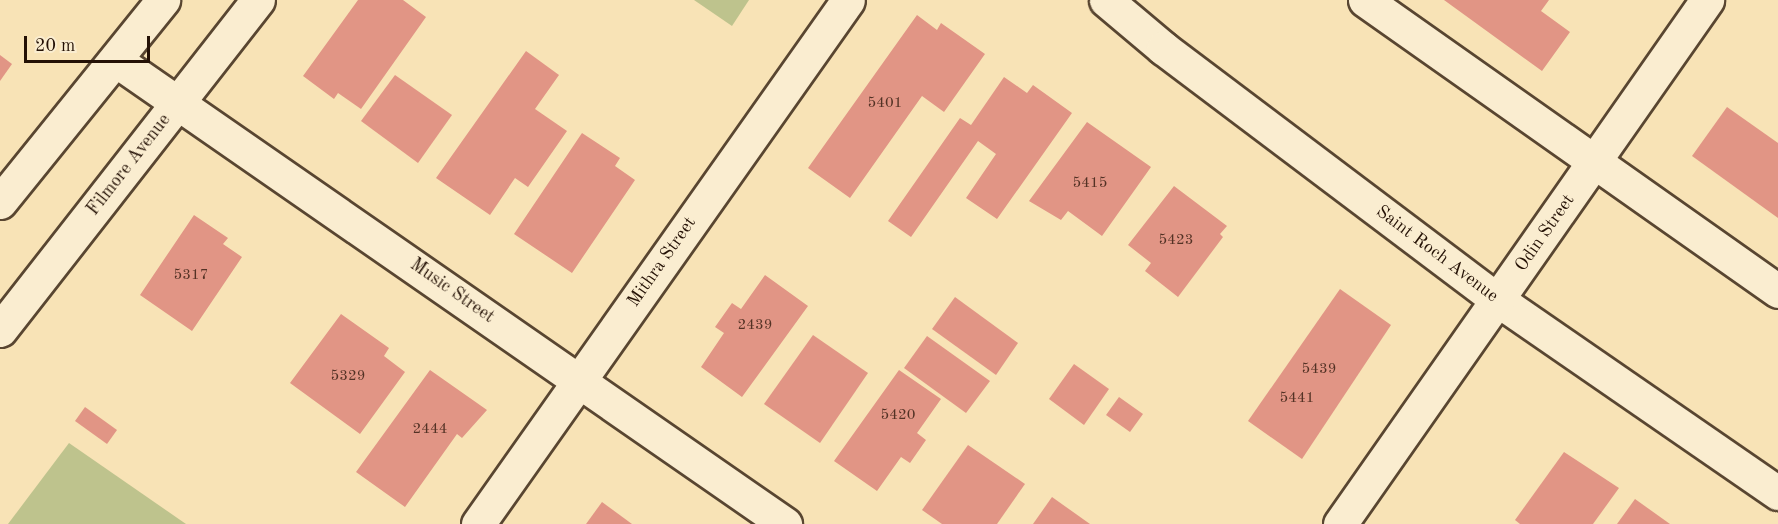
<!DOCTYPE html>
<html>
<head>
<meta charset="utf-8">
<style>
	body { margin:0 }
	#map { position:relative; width:1778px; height:524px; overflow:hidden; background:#f8e3b6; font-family:"Old Standard TT",serif }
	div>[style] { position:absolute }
	.green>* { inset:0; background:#bec38d }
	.building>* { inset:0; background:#e19585 }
	.roads { filter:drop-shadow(2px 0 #594631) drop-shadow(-2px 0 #594631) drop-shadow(0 2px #594631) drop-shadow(0 -2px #594631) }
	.minor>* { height:33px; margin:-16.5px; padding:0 16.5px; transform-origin:16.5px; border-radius:16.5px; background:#faedd0 }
	.tertiary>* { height:33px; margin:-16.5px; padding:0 16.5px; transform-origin:16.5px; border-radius:16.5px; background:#faedd0 }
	span { translate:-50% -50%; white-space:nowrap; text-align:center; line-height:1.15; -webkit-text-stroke:4.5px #faedd0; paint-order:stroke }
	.number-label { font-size:15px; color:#533225 }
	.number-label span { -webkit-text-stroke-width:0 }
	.street-label { font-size:18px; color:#241105 }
	.scale { position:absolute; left:24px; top:36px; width:126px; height:27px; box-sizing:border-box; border:3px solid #241105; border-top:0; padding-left:8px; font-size:18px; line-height:21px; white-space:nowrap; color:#241105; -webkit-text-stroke:4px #faedd0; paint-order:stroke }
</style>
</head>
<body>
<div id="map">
	<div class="green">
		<div style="clip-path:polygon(694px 0,749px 0,732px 26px)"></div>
		<div style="clip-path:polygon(69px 443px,186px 524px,8px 524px)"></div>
	</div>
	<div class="building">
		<div style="clip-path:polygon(358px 0,403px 0,426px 17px,361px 109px,338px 93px,334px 99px,303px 76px)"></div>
		<div style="clip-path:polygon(1444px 0,1549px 0,1541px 11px,1570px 32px,1542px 71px)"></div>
		<div style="clip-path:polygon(917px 15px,937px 30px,941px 23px,985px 54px,944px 112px,922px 96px,850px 198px,808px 168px)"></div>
		<div style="clip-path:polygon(526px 51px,559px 75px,535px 109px,567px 131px,528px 187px,515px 178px,490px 215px,436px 178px)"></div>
		<div style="clip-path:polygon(0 55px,12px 64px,0 81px)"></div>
		<div style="clip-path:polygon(395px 75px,452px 115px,418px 163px,361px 121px)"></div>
		<div style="clip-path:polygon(1004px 77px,1027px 93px,1033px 85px,1072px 113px,997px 219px,966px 198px,996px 154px,978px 141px,911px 237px,888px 221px,960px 118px,971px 125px)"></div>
		<div style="clip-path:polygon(1727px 107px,1778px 143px,1778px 218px,1692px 156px)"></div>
		<div style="clip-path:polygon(1087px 122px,1151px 167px,1102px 236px,1068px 211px,1061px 220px,1029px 201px)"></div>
		<div style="clip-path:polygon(582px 133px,620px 158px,615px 166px,635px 180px,572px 273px,514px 234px)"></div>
		<div style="clip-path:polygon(1174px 186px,1227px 226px,1220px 234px,1223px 237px,1178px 297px,1145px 271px,1151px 263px,1128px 245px)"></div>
		<div style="clip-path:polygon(194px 215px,228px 238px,223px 244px,242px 257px,192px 331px,140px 295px)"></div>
		<div style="clip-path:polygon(765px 275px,808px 306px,742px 397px,701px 367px,724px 333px,715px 327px,732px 303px,741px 309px)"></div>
		<div style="clip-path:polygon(1340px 289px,1391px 325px,1302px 459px,1248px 421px)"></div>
		<div style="clip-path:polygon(955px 297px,1018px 343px,996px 375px,932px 329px)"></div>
		<div style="clip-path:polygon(341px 314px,389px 348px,384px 356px,405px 372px,360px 434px,290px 383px)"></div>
		<div style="clip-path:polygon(813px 335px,868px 373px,820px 443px,764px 404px)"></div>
		<div style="clip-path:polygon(927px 336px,990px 381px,966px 413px,904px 368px)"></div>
		<div style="clip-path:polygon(1074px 364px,1109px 389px,1084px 425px,1049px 399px)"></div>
		<div style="clip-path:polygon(430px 370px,487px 410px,462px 438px,457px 434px,405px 507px,356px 472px)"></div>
		<div style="clip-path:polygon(899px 370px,941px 399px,917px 433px,926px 440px,910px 463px,901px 457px,877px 491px,834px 461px)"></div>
		<div style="clip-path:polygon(1119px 397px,1143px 414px,1130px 432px,1106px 415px)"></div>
		<div style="clip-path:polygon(85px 407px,117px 430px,107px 444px,75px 421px)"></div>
		<div style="clip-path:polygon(968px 445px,1025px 484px,997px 524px,942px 524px,922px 510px)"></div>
		<div style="clip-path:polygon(1564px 452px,1619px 488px,1593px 524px,1520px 524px,1515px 520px)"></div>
		<div style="clip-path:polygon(1052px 497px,1090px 524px,1033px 524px)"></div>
		<div style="clip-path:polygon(1635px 499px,1670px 524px,1617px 524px)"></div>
		<div style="clip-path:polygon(602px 502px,632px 524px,586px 524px)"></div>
	</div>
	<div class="roads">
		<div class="minor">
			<div style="left:1106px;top:0;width:75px;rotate:40.1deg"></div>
			<div style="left:1163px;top:48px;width:419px;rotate:37deg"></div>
			<div style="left:1498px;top:300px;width:340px;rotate:34.6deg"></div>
			<div style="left:1365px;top:0;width:505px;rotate:35.17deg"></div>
			<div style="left:117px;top:61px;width:813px;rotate:34.73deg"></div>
			<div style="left:478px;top:524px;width:641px;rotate:-54.77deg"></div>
			<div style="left:1340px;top:524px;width:640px;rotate:-54.99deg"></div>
		</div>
		<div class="tertiary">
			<div style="left:0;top:202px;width:260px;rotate:-51.1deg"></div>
			<div style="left:0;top:330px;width:419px;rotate:-52deg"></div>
		</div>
	</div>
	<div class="number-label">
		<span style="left:885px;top:104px">5401</span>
		<span style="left:1090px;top:184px">5415</span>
		<span style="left:1176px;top:241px">5423</span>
		<span style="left:191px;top:276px">5317</span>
		<span style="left:755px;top:326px">2439</span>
		<span style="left:1319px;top:370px">5439</span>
		<span style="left:348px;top:377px">5329</span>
		<span style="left:1297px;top:399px">5441</span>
		<span style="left:898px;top:416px">5420</span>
		<span style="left:430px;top:430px">2444</span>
	</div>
	<div class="street-label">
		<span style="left:129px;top:165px;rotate:-52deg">Filmore Avenue</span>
		<span style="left:1545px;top:233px;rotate:-55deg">Odin Street</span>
		<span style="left:1437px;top:254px;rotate:37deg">Saint Roch Avenue</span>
		<span style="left:662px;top:262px;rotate:-55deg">Mithra Street</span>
		<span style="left:452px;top:291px;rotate:35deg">Music Street</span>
	</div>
	<div class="scale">20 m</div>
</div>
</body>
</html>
